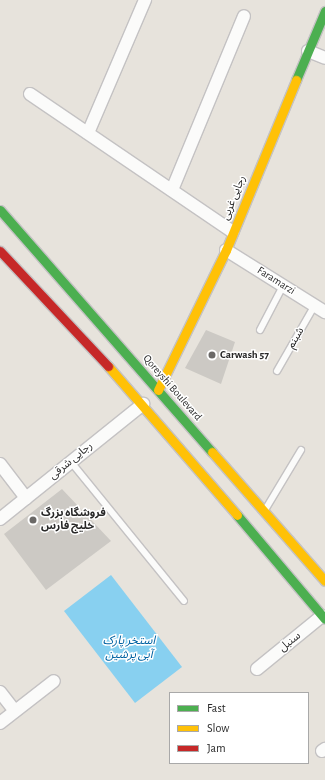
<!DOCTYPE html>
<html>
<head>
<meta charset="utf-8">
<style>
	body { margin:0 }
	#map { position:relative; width:325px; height:780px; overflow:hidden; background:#e7e3dc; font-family:"Alegreya Sans","Noto Sans Arabic",sans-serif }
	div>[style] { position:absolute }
	.water>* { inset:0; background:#88d0f0 }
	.building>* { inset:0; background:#ccc9c4 }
	.roads { filter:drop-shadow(1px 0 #c4c2c3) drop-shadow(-1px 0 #c4c2c3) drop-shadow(0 1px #c4c2c3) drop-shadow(0 -1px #c4c2c3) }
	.lane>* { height:6px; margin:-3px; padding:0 3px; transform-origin:3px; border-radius:3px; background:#fbfbfa }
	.street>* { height:12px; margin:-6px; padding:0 6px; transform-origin:6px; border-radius:6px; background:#fbfbfa }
	.fast>* { height:9px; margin:-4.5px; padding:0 4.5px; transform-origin:4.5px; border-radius:4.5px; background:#4caf50 }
	.slow>* { height:9px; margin:-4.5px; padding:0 4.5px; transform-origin:4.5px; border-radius:4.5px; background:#ffc107 }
	.jam>* { height:9px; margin:-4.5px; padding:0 4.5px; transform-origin:4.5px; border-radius:4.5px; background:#c62828 }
	.dots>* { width:11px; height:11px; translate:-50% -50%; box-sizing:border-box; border:2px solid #fff; border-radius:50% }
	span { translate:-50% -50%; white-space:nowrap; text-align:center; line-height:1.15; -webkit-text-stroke:3px #fff; paint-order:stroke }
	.street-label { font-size:11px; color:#282828 }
	.poi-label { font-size:11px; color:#282828; font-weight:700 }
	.left { translate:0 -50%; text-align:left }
	.water-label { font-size:12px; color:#0162a2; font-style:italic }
	.legend { position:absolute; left:169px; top:692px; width:140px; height:72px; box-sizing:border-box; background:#fff; border:1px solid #a9a9a9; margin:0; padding:5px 7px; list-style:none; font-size:12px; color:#282828 }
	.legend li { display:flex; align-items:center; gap:8px; height:20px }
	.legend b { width:20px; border:1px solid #a9a9a9 }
</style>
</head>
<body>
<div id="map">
	<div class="water">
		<div style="clip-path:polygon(111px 575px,182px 667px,135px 703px,64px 611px)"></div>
	</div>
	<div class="building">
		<div style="clip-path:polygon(206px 330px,235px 342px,221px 384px,185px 368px)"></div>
		<div style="clip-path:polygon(62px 489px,111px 541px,46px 590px,4px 534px)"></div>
	</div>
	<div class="roads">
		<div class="lane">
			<div style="left:260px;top:330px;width:50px;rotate:-62.4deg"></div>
			<div style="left:277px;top:371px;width:76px;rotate:-60.1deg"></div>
			<div style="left:71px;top:462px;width:179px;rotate:50.9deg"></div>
			<div style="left:265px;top:510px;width:70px;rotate:-59deg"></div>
		</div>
		<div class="street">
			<div style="left:308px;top:51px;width:18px;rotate:22deg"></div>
			<div style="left:30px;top:94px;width:245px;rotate:34.2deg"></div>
			<div style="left:88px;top:133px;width:145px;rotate:-66.8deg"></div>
			<div style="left:172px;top:190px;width:188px;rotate:-67.5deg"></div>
			<div style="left:226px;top:250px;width:117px;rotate:32.1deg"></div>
			<div style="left:0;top:464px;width:43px;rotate:52.6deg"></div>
			<div style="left:0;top:519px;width:184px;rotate:-38.8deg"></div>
			<div style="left:257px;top:669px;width:84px;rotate:-39.2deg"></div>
			<div style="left:0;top:692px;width:24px;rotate:52deg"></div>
			<div style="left:0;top:723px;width:68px;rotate:-37.9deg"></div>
			<div style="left:322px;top:751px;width:4px;rotate:-34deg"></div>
		</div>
		<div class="fast">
			<div style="left:296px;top:80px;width:75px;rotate:-67.2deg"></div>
			<div style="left:0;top:210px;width:322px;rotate:48.8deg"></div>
			<div style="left:237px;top:515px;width:136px;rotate:49.8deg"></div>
		</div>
		<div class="slow">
			<div style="left:108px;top:366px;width:197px;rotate:49.1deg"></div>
			<div style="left:158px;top:390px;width:156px;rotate:-64.1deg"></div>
			<div style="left:226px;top:250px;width:184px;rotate:-67.6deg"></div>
			<div style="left:212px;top:452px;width:171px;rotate:48.8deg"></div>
		</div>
		<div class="jam">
			<div style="left:0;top:251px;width:158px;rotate:46.8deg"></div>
		</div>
	</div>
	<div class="dots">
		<div style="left:212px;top:355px;background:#6b6967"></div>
		<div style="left:33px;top:520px;background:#6b6967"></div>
	</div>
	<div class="street-label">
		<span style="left:234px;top:198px;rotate:-68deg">رجایی غربی</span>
		<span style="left:276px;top:281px;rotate:32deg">Faramarzi</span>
		<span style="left:296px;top:338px;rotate:-60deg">شبنم</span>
		<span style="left:172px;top:388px;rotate:49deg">Qoreyshi Boulevard</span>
		<span style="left:71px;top:461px;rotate:-39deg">رجایی شرقی</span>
		<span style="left:290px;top:642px;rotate:-39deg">سنبل</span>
	</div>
	<div class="poi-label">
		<span class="left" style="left:220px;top:355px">Carwash 57</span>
		<span class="left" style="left:41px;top:520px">فروشگاه بزرگ<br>خلیج فارس</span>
	</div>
	<div class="water-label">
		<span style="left:129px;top:648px">استخر پارک<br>آبی پرشین</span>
	</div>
	<ul class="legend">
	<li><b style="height:5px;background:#4caf50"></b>Fast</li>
	<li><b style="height:5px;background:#ffc107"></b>Slow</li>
	<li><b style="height:5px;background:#c62828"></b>Jam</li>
	</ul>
</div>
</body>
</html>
